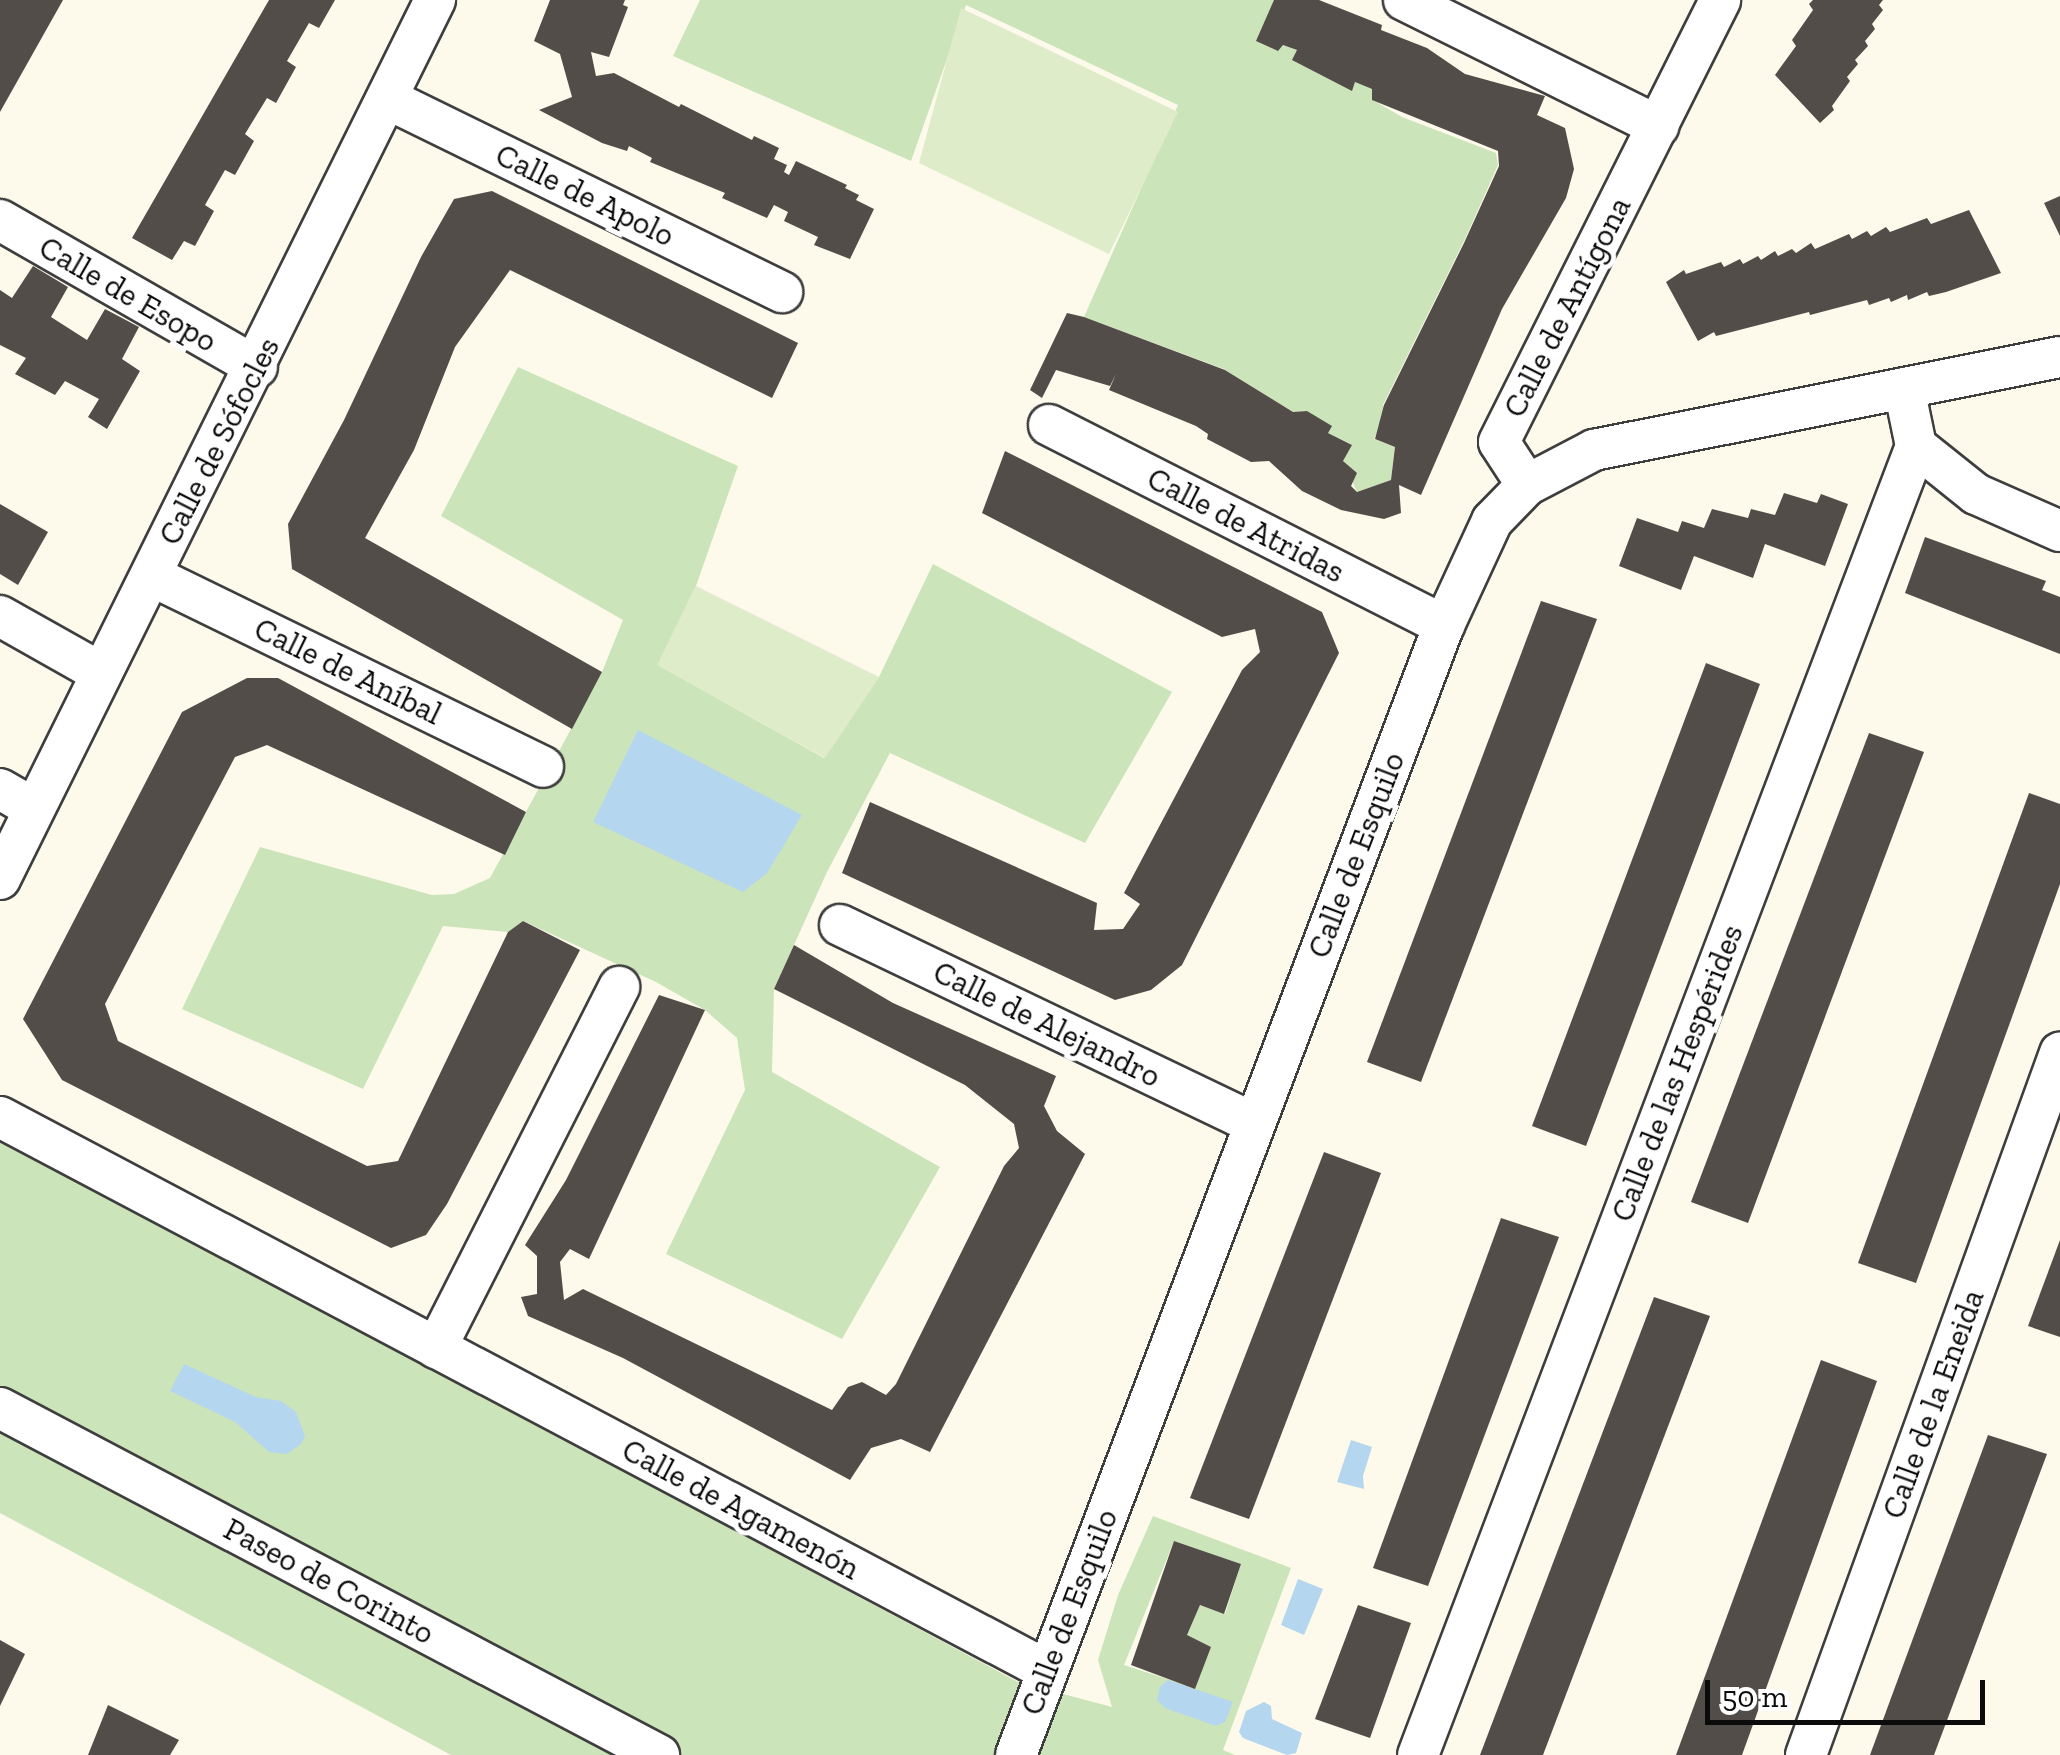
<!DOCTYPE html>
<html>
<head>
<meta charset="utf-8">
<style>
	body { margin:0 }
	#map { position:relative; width:2060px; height:1755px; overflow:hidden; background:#fdfaeb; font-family:"Zilla Slab",serif }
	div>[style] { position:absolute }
	.green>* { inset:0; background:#cce4b9 }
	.pitch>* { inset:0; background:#deecc9 }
	.water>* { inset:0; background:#b5d6ef }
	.building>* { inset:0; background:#524d49 }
	.roads { filter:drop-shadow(2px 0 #3e3e3e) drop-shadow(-2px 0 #3e3e3e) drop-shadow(0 2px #3e3e3e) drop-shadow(0 -2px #3e3e3e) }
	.street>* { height:40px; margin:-20px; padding:0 20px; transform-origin:20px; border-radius:20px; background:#fff }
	span { translate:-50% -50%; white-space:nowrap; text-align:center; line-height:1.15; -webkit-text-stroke:10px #fff; paint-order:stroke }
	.street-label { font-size:32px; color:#0b0b0b }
	.scale { position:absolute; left:1705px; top:1680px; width:280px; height:45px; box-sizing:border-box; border:5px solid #0b0b0b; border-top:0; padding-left:12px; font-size:30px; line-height:35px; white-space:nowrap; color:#0b0b0b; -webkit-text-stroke:8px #fff; paint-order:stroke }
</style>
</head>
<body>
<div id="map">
	<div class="green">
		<div style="clip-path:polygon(700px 0,1275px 0,1278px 51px,1283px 45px,1297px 50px,1352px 90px,1355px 82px,1372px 89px,1373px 100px,1402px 117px,1496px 153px,1498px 165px,1465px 239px,1383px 405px,1386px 412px,1374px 439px,1395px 447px,1391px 480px,1357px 492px,1343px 461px,1351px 444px,1328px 433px,1307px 411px,1293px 412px,1224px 369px,1084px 317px,1178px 105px,966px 5px,911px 161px,673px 56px)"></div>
		<div style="clip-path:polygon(518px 367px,738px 466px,696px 586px,658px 665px,824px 758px,879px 677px,933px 564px,1172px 692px,1085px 843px,890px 753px,827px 872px,774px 989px,772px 1072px,940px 1167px,842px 1339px,666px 1254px,745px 1090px,737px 1038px,705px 1010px,656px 982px,523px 921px,508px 932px,443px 926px,363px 1089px,182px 1009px,260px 847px,432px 895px,454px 894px,490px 878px,602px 672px,623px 620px,441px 516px)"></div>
		<div style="clip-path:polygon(evenodd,0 1137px,1018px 1682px,1112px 1707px,1098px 1660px,1118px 1595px,1153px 1516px,1291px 1568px,1223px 1750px,1235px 1755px,451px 1755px,0 1513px,0 1137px,1174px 1541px,1241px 1564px,1225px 1614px,1200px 1605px,1187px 1635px,1195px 1688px,1124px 1665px,1174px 1541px)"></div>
	</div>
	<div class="pitch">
		<div style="clip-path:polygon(961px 8px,1178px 112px,1109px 254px,919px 163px)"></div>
		<div style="clip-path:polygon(696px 586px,879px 677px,825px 758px,657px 665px)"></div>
	</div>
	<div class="water">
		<div style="clip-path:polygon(638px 730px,802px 815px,767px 873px,743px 892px,593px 822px)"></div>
		<div style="clip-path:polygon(184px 1364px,256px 1397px,281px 1401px,296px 1412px,305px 1436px,301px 1444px,287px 1454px,269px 1452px,235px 1422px,170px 1391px)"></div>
		<div style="clip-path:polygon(1351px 1440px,1372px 1447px,1363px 1476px,1364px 1489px,1337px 1482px)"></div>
		<div style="clip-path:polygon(1298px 1579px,1323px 1589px,1304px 1635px,1281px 1625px)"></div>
		<div style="clip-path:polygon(1168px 1680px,1233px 1702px,1225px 1722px,1216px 1726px,1165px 1708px,1157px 1700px,1160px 1687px)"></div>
		<div style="clip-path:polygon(1264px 1702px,1271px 1706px,1272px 1719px,1302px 1733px,1296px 1753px,1287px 1755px,1243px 1738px,1239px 1732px,1246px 1711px)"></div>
	</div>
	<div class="building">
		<div style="clip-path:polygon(0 0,63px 0,0 112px)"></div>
		<div style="clip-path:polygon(269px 0,335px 0,319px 28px,309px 23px,287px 61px,296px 67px,276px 103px,267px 98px,245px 134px,254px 141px,235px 175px,225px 170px,205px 205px,214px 211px,195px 246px,184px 241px,172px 260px,132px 238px)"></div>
		<div style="clip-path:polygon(550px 0,625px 0,623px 5px,628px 7px,609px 57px,591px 52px,596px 76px,614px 73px,679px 107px,681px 104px,752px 140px,754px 136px,779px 148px,774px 159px,787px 165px,784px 172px,789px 175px,796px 161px,847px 185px,845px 188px,859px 195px,856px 200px,874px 209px,850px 259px,814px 245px,818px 237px,784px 221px,788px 212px,774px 205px,767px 218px,722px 198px,725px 193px,650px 162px,652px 158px,629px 146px,627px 151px,602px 143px,539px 110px,572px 97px,560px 54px,534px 41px)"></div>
		<div style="clip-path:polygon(1274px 0,1319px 0,1382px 25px,1381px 30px,1427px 48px,1465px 74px,1545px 96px,1537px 115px,1565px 128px,1574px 169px,1566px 198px,1502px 309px,1421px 495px,1399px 485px,1401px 513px,1384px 519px,1341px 510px,1302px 491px,1269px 461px,1251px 462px,1207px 439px,1208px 434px,1196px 426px,1109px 390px,1116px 374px,1110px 386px,1056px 370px,1042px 398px,1030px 390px,1067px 313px,1084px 317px,1225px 370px,1293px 412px,1307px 411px,1332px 426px,1328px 433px,1352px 445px,1343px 461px,1357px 473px,1351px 486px,1357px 492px,1391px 480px,1395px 447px,1375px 439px,1384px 405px,1464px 243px,1499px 166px,1498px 151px,1372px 100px,1372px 89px,1355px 82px,1352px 91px,1292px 60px,1297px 50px,1283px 45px,1278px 51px,1256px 41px)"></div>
		<div style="clip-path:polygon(1813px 0,1883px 0,1879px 5px,1883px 10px,1872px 24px,1875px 29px,1865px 41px,1868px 46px,1855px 60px,1858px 64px,1847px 77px,1850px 81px,1832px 106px,1834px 110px,1820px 123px,1775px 75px,1796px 46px,1792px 40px,1813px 10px,1809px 4px)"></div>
		<div style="clip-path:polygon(492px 191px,798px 343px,772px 398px,510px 270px,455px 347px,414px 450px,365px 538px,602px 672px,572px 729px,292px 569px,288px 524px,344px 420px,421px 257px,454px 199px)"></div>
		<div style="clip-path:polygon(2060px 196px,2060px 236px,2044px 203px)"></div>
		<div style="clip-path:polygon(1969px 210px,2001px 273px,1946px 292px,1929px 296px,1927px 292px,1908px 300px,1907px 295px,1891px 302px,1889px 298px,1869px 305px,1867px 300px,1810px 315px,1809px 312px,1716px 336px,1714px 332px,1698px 341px,1666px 282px,1684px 270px,1686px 274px,1721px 262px,1724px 267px,1740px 259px,1743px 264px,1758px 256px,1761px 260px,1775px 251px,1778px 256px,1792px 249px,1796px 253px,1811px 243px,1815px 249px,1849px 234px,1852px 239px,1867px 231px,1871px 236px,1886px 227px,1890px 232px,1927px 218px,1931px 224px)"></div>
		<div style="clip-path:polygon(33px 266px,68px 287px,51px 317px,87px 340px,105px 309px,139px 327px,122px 359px,140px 371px,107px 429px,88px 417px,99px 399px,65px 381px,55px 395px,15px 374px,26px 358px,0 345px,0 290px,12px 298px)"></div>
		<div style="clip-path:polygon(1005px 451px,1322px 612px,1339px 653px,1182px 965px,1151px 990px,1115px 1000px,842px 873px,870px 802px,1097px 903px,1094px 930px,1123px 929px,1140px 904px,1124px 893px,1242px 670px,1260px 652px,1255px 629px,1222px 637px,982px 513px)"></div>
		<div style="clip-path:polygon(1784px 493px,1817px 503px,1821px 494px,1848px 504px,1825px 566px,1765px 544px,1753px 578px,1694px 556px,1681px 590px,1619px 566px,1637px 518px,1678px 532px,1682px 521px,1704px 528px,1712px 509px,1748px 518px,1751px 509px,1775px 515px)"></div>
		<div style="clip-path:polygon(0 504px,48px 532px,18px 585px,0 574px)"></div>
		<div style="clip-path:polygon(1925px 537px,2046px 581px,2042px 590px,2060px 597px,2060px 654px,1905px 593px)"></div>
		<div style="clip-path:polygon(1541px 601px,1597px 619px,1421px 1082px,1367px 1062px)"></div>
		<div style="clip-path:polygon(1706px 663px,1760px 684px,1586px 1146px,1532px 1126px)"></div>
		<div style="clip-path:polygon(247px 678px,278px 678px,526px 812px,505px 855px,267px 745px,235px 757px,105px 1004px,118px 1041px,367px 1166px,398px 1161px,508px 932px,523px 921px,580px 950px,447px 1204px,426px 1235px,391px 1248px,62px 1080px,23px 1019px,182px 712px)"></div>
		<div style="clip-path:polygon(1869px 733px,1924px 752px,1748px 1223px,1691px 1202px)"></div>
		<div style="clip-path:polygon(2029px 793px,2060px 804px,2060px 884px,1916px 1283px,1858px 1263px)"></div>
		<div style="clip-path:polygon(794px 945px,893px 1003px,1056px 1076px,1044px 1106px,1057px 1131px,1085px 1154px,930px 1452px,901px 1439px,871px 1448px,850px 1480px,623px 1358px,528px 1316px,521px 1297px,537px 1294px,537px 1256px,525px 1245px,566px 1180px,659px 995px,705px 1010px,589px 1259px,570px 1249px,560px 1262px,564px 1300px,583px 1289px,832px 1410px,848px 1387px,862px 1382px,886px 1395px,896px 1384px,1004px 1166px,1019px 1148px,1014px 1124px,965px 1085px,774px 989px)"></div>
		<div style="clip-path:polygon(1324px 1152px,1381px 1173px,1249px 1519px,1190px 1498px)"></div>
		<div style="clip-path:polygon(1501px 1218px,1559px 1237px,1428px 1586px,1373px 1568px)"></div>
		<div style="clip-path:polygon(2060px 1240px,2060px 1337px,2028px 1326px)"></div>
		<div style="clip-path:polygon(1654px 1297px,1710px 1316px,1543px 1755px,1480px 1755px)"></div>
		<div style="clip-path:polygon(1821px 1360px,1877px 1381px,1742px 1755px,1676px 1755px)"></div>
		<div style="clip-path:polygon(1988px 1435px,2047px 1454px,1934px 1755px,1870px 1755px)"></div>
		<div style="clip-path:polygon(1174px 1541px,1241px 1564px,1224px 1614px,1200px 1605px,1187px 1635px,1211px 1647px,1195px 1689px,1131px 1665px)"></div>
		<div style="clip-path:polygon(1358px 1605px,1411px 1623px,1370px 1738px,1315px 1719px)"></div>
		<div style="clip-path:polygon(0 1640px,25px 1654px,0 1706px)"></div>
		<div style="clip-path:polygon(108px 1705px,179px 1740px,170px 1755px,88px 1755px)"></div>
	</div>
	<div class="roads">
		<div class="street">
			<div style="left:1404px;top:0;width:284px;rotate:26.4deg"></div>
			<div style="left:388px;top:99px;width:439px;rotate:26.1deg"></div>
			<div style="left:0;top:220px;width:296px;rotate:29.8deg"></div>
			<div style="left:1049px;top:425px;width:443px;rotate:26.9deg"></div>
			<div style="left:1916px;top:446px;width:77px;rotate:38.7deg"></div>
			<div style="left:1976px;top:494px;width:92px;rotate:23.8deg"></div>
			<div style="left:1527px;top:485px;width:51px;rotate:-123.1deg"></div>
			<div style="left:1499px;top:442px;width:494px;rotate:-63.4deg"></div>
			<div style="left:152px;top:576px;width:435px;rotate:26deg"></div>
			<div style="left:0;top:616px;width:116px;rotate:29.4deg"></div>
			<div style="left:0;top:789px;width:39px;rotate:30deg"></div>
			<div style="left:0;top:879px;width:981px;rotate:-63.67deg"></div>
			<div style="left:840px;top:925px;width:459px;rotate:25.6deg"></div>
			<div style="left:0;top:1117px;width:1183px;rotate:27.86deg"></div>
			<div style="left:436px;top:1348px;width:405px;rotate:-63.1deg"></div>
			<div style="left:0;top:1408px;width:745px;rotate:27.77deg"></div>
			<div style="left:1016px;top:1755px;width:1208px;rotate:-69.26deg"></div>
			<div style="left:1444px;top:625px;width:115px;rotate:-65.2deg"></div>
			<div style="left:1492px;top:521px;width:50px;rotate:-45.8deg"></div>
			<div style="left:1527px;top:485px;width:76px;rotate:-27.6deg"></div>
			<div style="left:1594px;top:450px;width:475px;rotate:-11.3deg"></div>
			<div style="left:1418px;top:1755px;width:1401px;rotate:-69.17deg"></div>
			<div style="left:1916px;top:446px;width:59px;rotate:-101.7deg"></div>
			<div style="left:1806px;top:1755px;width:747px;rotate:-70.11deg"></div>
		</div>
	</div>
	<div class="street-label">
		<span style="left:585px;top:195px;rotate:26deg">Calle de Apolo</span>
		<span style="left:128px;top:294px;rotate:30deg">Calle de Esopo</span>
		<span style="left:1567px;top:307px;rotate:-63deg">Calle de Antígona</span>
		<span style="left:219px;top:441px;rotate:-63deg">Calle de Sófocles</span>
		<span style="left:1246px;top:525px;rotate:27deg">Calle de Atridas</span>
		<span style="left:348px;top:671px;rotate:26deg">Calle de Aníbal</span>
		<span style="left:1356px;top:855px;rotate:-69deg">Calle de Esquilo</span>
		<span style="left:1047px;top:1024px;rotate:26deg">Calle de Alejandro</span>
		<span style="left:1677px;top:1073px;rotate:-69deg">Calle de las Hespérides</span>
		<span style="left:1933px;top:1404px;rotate:-70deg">Calle de la Eneida</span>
		<span style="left:741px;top:1509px;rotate:28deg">Calle de Agamenón</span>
		<span style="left:329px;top:1581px;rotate:28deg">Paseo de Corinto</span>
		<span style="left:1069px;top:1612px;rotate:-69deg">Calle de Esquilo</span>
	</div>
	<div class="scale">50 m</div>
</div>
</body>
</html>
